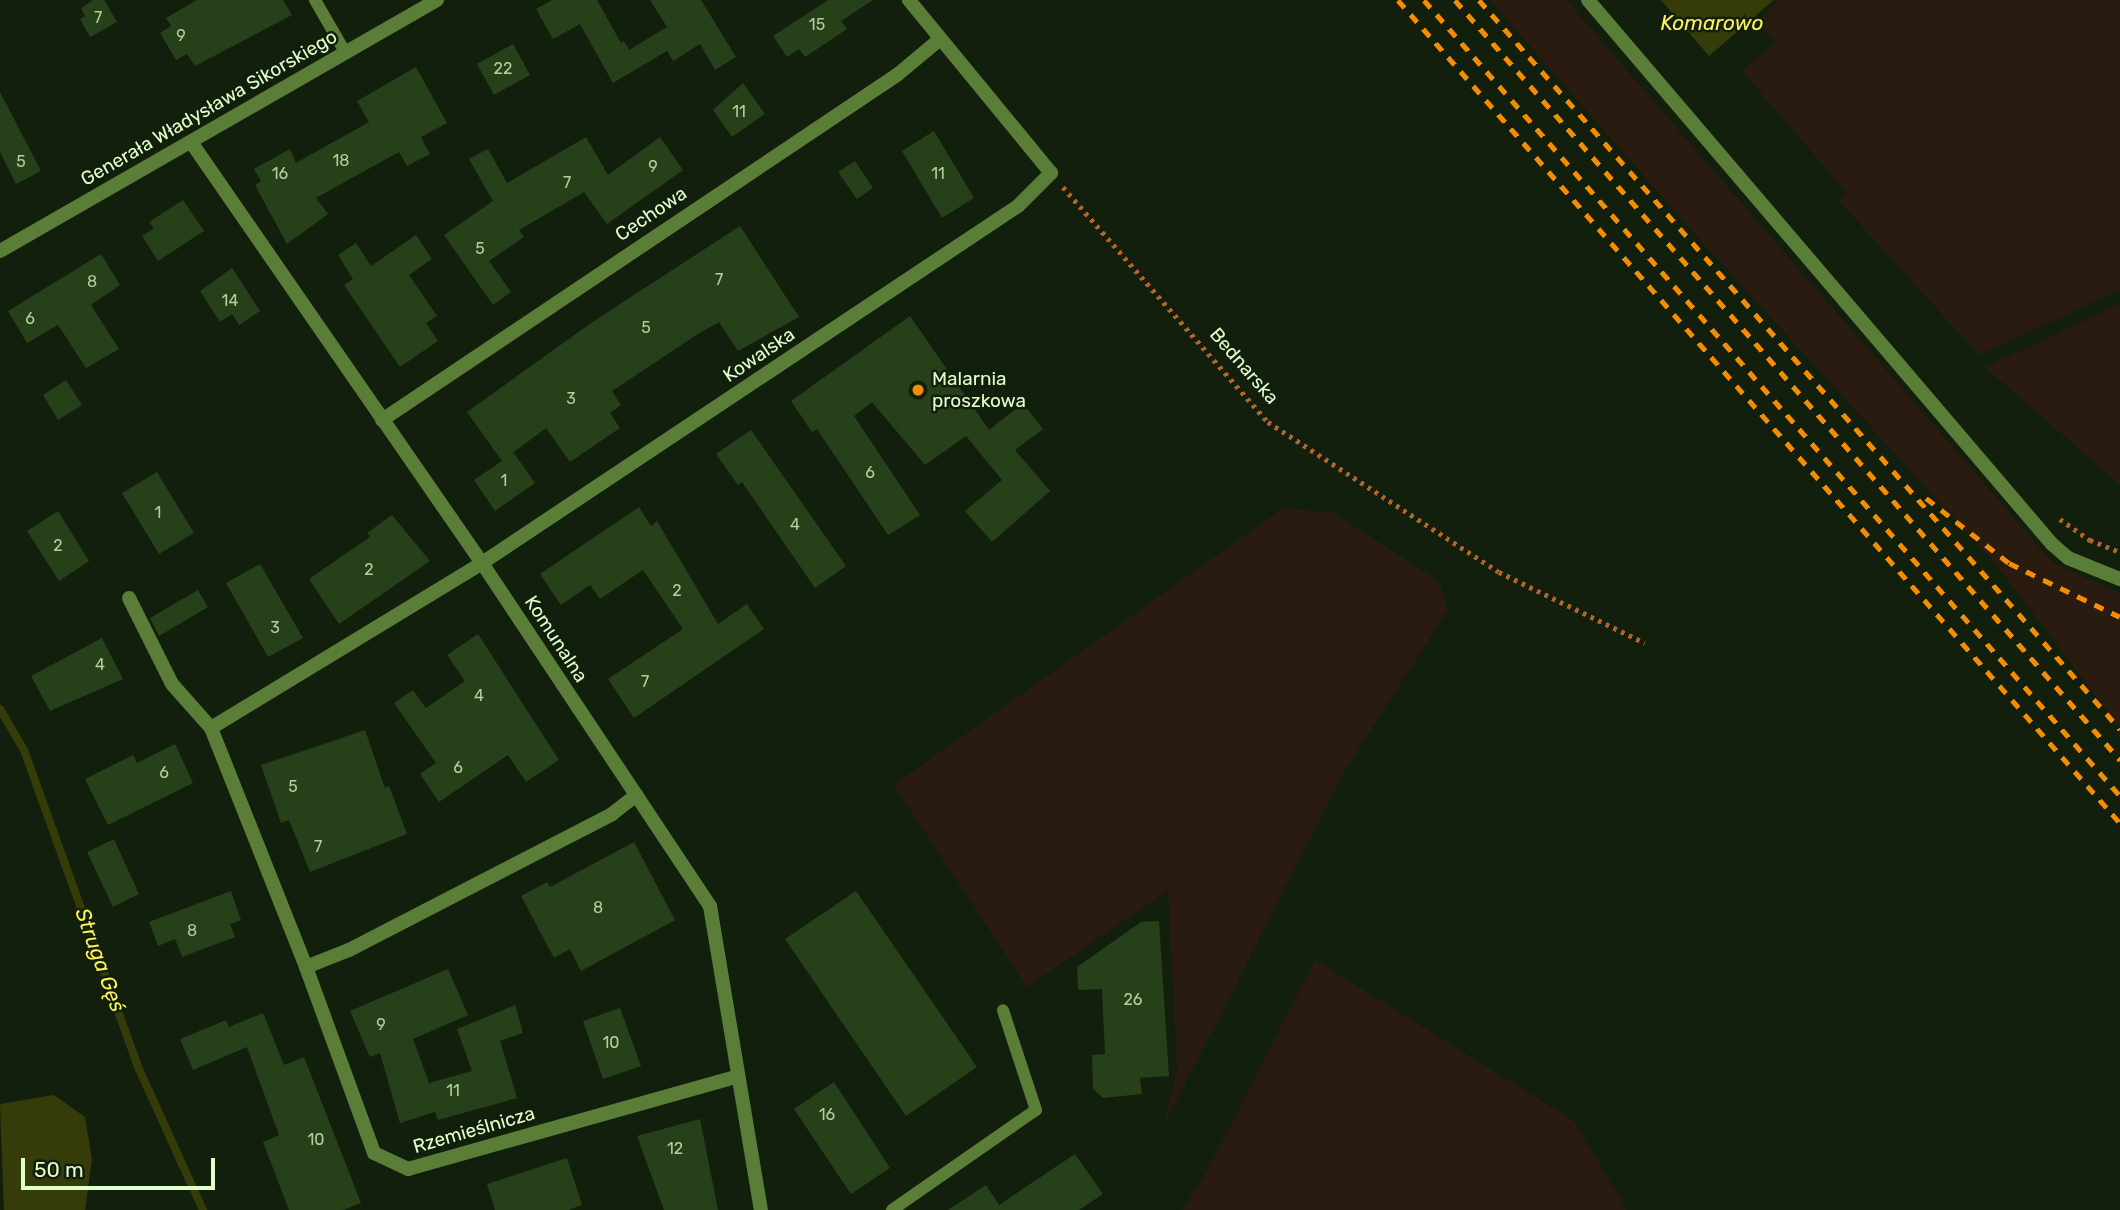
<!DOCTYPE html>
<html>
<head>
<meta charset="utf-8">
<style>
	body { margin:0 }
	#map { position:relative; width:2120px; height:1210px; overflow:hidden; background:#131f0d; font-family:Rubik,sans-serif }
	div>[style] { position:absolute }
	.green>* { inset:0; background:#291b10 }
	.water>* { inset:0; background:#363c09 }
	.stream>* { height:8px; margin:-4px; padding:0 4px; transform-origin:4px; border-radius:4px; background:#363c09 }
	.building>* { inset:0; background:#264019 }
	.path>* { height:4.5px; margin-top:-2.25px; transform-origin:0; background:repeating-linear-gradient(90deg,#b0642e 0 3.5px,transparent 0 8.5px) }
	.service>* { height:12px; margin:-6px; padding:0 6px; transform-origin:6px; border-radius:6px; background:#5a7e38 }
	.minor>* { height:14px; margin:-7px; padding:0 7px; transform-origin:7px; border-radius:7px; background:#5a7e38 }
	.tertiary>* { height:14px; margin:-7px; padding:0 7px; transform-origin:7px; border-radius:7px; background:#5a7e38 }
	.rail>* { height:5px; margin-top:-2.5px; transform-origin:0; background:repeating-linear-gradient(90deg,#f48d02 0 10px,transparent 0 19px) }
	.dots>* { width:19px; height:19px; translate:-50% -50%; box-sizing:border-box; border:4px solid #131f0d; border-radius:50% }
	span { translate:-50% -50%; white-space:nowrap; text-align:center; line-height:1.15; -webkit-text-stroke:5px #131f0d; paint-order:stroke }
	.number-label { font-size:16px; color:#b2cf9e }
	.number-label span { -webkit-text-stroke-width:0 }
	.street-label { font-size:19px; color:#e1ffcb }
	.poi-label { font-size:19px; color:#e1ffcb }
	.left { translate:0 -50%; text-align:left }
	.water-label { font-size:21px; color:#fef35a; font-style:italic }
	.scale { position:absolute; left:21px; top:1158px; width:194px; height:32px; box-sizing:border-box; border:4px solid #e1ffcb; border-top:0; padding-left:9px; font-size:21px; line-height:24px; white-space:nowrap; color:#e1ffcb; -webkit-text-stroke:5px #131f0d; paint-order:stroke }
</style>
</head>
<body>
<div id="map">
	<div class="green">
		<div style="clip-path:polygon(1490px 0,1566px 0,2053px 563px,2120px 593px,2120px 728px,1995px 563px,1691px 230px)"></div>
		<div style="clip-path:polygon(1780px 0,2120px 0,2120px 290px,1979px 355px,1839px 201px,1847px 193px,1742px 71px,1776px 42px,1757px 21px)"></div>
		<div style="clip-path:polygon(2120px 304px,2120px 485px,1985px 367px)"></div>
		<div style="clip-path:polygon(1282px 509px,1332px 512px,1439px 581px,1448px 609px,1344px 772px,1164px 1125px,1177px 1069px,1168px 890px,1027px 987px,894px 785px)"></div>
		<div style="clip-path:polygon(1315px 960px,1574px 1121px,1627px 1210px,1182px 1210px,1203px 1179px)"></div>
	</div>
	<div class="water">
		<div style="clip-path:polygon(1661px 0,1774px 0,1709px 56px)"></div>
		<div style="clip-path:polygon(54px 1095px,85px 1117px,92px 1159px,85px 1210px,4px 1210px,0 1104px)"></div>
	</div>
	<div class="stream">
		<div style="left:0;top:709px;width:48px;rotate:59.7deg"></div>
		<div style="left:24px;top:750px;width:339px;rotate:70.2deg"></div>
		<div style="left:139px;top:1069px;width:155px;rotate:65.6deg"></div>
	</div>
	<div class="building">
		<div style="clip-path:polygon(93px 0,104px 0,117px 22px,90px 37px,80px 19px,85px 16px,81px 8px)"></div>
		<div style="clip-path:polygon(197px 0,283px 0,292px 15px,195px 66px,187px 54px,176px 60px,160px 33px,171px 26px,166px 18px)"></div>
		<div style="clip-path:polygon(552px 0,597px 0,621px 43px,624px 41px,629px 50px,667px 27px,650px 0,701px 0,736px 57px,715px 70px,700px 44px,673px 61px,667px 51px,613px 83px,580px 24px,553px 39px,536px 9px)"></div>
		<div style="clip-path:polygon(828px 0,873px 0,841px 21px,847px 29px,805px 57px,799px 49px,787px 57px,773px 36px)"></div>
		<div style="clip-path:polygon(513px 44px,530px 75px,494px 95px,477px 64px)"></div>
		<div style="clip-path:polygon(416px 67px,447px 123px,421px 137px,430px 154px,407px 166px,399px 152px,316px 198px,328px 214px,287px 244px,255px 185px,261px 181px,254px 169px,290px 149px,296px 163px,369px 122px,357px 101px)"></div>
		<div style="clip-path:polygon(743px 83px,765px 114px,732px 137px,713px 110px)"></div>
		<div style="clip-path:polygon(0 92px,41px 171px,16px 184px,0 152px)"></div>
		<div style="clip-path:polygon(934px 131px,974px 198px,942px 218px,902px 151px)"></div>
		<div style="clip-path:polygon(586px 137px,608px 175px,660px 137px,683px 170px,607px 224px,584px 192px,519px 230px,524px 237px,489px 261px,511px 292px,493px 305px,444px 235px,493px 201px,469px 159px,488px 149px,507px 183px)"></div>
		<div style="clip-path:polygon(855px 161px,873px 188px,857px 199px,838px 172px)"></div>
		<div style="clip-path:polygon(183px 200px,204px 231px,158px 261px,142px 236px,154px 228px,149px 222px)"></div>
		<div style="clip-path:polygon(740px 226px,799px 317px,738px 351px,719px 322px,698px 334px,612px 391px,621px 405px,610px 413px,620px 428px,570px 462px,546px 428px,510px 455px,514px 453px,535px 483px,495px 511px,474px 480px,502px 461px,467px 412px,594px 321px)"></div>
		<div style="clip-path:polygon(416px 235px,432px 259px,409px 275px,437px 316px,426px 323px,438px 341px,400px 367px,344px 285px,353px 279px,338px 255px,356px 243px,371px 266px)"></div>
		<div style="clip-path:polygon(101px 254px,120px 285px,91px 305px,119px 349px,86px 368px,58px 325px,27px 343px,8px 311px)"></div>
		<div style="clip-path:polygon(232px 268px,260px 311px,239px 325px,232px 314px,220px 322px,200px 291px)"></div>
		<div style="clip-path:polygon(910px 316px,989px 430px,1023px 403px,1043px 429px,1015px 450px,1050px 491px,992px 542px,965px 511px,1002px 480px,966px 436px,925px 465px,872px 402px,854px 416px,920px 515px,888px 535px,817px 429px,812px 432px,791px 401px)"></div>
		<div style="clip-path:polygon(66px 380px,82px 405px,58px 420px,43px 395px)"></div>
		<div style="clip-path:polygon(751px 430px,846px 566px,815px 588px,742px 482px,738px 485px,716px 454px)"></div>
		<div style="clip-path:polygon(157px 472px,194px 533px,159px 554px,122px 493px)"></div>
		<div style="clip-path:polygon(639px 507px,651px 526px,657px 521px,718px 624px,747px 604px,764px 629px,634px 718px,608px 679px,683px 629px,643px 570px,600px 599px,590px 585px,561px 605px,540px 574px)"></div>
		<div style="clip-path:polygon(58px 511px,89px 561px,59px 581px,27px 531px)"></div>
		<div style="clip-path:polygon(392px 515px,430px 561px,339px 624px,309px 579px,370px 537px,367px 533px)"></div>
		<div style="clip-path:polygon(260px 564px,303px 638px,268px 657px,226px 583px)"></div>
		<div style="clip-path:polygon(198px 590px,208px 607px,159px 636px,150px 618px)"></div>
		<div style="clip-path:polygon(478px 634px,559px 760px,526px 782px,508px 755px,439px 802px,420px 774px,436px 763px,394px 703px,413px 690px,426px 708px,465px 681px,447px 655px)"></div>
		<div style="clip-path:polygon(102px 638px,123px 679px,50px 711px,31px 676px)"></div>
		<div style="clip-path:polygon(365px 730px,385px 788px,389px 786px,407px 834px,310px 872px,289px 820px,281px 823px,261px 765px)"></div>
		<div style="clip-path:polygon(175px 744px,193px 783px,108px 825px,85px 779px,133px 755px,137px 763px)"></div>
		<div style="clip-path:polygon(114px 839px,139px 894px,113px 907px,87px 852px)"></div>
		<div style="clip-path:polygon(634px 842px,675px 920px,581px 971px,570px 949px,554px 958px,521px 896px,547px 882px,550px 887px)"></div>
		<div style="clip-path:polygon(231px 891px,241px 920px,230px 924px,235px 937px,182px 957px,175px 939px,158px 946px,149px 922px)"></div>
		<div style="clip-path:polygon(856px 891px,977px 1067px,906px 1116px,785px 939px)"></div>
		<div style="clip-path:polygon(1159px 921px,1169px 1076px,1140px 1078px,1142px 1094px,1103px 1098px,1093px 1089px,1092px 1055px,1105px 1054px,1102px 989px,1078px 990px,1077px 967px,1141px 922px)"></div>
		<div style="clip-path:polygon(448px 969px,468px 1015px,413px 1039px,429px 1083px,472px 1071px,457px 1029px,515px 1005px,523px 1033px,500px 1041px,517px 1098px,438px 1120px,435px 1112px,400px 1123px,380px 1053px,370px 1057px,350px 1011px)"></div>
		<div style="clip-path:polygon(620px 1008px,641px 1066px,603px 1079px,583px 1021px)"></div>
		<div style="clip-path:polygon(263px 1013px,284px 1065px,304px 1057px,361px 1203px,343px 1210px,289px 1210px,263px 1142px,279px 1135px,247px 1047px,193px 1070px,180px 1039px,226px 1020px,229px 1027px)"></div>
		<div style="clip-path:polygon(834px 1082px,890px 1168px,851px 1194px,794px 1109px)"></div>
		<div style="clip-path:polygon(700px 1119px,718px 1210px,664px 1210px,637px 1136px)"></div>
		<div style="clip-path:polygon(1075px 1154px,1103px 1194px,1079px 1210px,948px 1210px,986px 1185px,999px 1205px)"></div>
		<div style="clip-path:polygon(567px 1158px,582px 1205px,568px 1210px,495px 1210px,487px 1184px)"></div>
	</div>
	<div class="path">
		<div style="left:1063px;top:187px;width:312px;rotate:48.9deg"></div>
		<div style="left:1268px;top:422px;width:275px;rotate:33deg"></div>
		<div style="left:1499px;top:572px;width:162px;rotate:25.9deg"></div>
		<div style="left:2060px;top:519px;width:37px;rotate:35deg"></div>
		<div style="left:2090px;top:540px;width:32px;rotate:22deg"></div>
	</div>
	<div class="service">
		<div style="left:315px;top:0;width:60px;rotate:60deg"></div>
		<div style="left:892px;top:1210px;width:175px;rotate:-34.8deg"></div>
		<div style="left:1036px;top:1110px;width:105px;rotate:-108.3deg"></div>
	</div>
	<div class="minor">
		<div style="left:191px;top:142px;width:512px;rotate:55.35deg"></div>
		<div style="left:482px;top:563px;width:412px;rotate:56.4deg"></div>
		<div style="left:710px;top:906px;width:308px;rotate:80.5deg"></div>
		<div style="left:0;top:251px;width:504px;rotate:-29.87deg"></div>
		<div style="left:382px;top:420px;width:620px;rotate:-33.82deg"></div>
		<div style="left:897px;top:75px;width:56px;rotate:-39.9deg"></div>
		<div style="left:129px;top:598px;width:96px;rotate:63.4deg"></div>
		<div style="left:172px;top:684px;width:59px;rotate:48.4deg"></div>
		<div style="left:211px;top:728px;width:257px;rotate:68.3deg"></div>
		<div style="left:306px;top:967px;width:198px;rotate:69.9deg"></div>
		<div style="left:374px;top:1153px;width:38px;rotate:25deg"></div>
		<div style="left:408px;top:1169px;width:343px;rotate:-15.7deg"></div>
		<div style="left:211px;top:728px;width:317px;rotate:-31.3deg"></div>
		<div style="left:482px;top:563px;width:644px;rotate:-33.67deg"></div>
		<div style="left:1018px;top:206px;width:47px;rotate:-45deg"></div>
		<div style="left:1051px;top:173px;width:224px;rotate:-129.4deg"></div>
		<div style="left:306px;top:967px;width:46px;rotate:-21.6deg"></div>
		<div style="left:349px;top:950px;width:296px;rotate:-27.3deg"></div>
		<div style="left:612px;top:814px;width:31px;rotate:-38deg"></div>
	</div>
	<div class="tertiary">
		<div style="left:1588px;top:0;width:715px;rotate:49.54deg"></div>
		<div style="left:2052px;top:544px;width:21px;rotate:41deg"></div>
		<div style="left:2068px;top:558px;width:56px;rotate:22deg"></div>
	</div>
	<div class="rail">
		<div style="left:1398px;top:0;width:1095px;rotate:48.74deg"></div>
		<div style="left:1424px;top:0;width:1057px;rotate:48.83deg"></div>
		<div style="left:1455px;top:0;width:1010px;rotate:48.81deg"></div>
		<div style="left:1479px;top:0;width:971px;rotate:48.68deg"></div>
		<div style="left:1926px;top:498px;width:105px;rotate:38.1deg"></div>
		<div style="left:2009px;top:563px;width:123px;rotate:25.9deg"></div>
	</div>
	<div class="dots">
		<div style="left:918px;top:390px;background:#f48d02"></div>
	</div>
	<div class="number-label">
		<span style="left:98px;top:18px">7</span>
		<span style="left:817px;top:25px">15</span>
		<span style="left:181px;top:36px">9</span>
		<span style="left:503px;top:69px">22</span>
		<span style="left:739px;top:112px">11</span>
		<span style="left:341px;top:161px">18</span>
		<span style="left:21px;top:162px">5</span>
		<span style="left:653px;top:167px">9</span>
		<span style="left:280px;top:174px">16</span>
		<span style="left:938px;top:174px">11</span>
		<span style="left:567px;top:183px">7</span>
		<span style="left:480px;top:249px">5</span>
		<span style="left:719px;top:280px">7</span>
		<span style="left:92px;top:282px">8</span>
		<span style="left:230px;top:301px">14</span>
		<span style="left:30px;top:319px">6</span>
		<span style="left:646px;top:328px">5</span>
		<span style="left:571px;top:399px">3</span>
		<span style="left:870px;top:473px">6</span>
		<span style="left:504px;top:481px">1</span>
		<span style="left:158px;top:513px">1</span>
		<span style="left:795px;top:525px">4</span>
		<span style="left:58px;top:546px">2</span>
		<span style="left:369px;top:570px">2</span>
		<span style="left:677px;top:591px">2</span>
		<span style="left:275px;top:628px">3</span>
		<span style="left:100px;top:665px">4</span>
		<span style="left:645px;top:682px">7</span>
		<span style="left:479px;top:696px">4</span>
		<span style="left:458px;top:768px">6</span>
		<span style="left:164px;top:773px">6</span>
		<span style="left:293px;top:787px">5</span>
		<span style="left:318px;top:847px">7</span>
		<span style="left:598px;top:908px">8</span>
		<span style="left:192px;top:931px">8</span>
		<span style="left:1133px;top:1000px">26</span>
		<span style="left:381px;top:1025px">9</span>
		<span style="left:611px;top:1043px">10</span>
		<span style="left:453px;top:1091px">11</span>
		<span style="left:827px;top:1115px">16</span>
		<span style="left:316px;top:1140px">10</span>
		<span style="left:675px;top:1149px">12</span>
	</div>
	<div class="street-label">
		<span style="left:209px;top:108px;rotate:-30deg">Generała Władysława Sikorskiego</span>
		<span style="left:651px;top:214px;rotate:-34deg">Cechowa</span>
		<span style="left:759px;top:355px;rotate:-34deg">Kowalska</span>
		<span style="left:1244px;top:366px;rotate:49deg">Bednarska</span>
		<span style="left:556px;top:639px;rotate:57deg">Komunalna</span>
		<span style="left:474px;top:1130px;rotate:-16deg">Rzemieślnicza</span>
	</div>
	<div class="poi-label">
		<span class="left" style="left:932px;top:390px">Malarnia<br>proszkowa</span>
	</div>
	<div class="water-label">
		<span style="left:1712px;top:23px">Komarowo</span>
		<span style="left:100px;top:960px;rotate:70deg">Struga Gęś</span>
	</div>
	<div class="scale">50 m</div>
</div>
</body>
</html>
